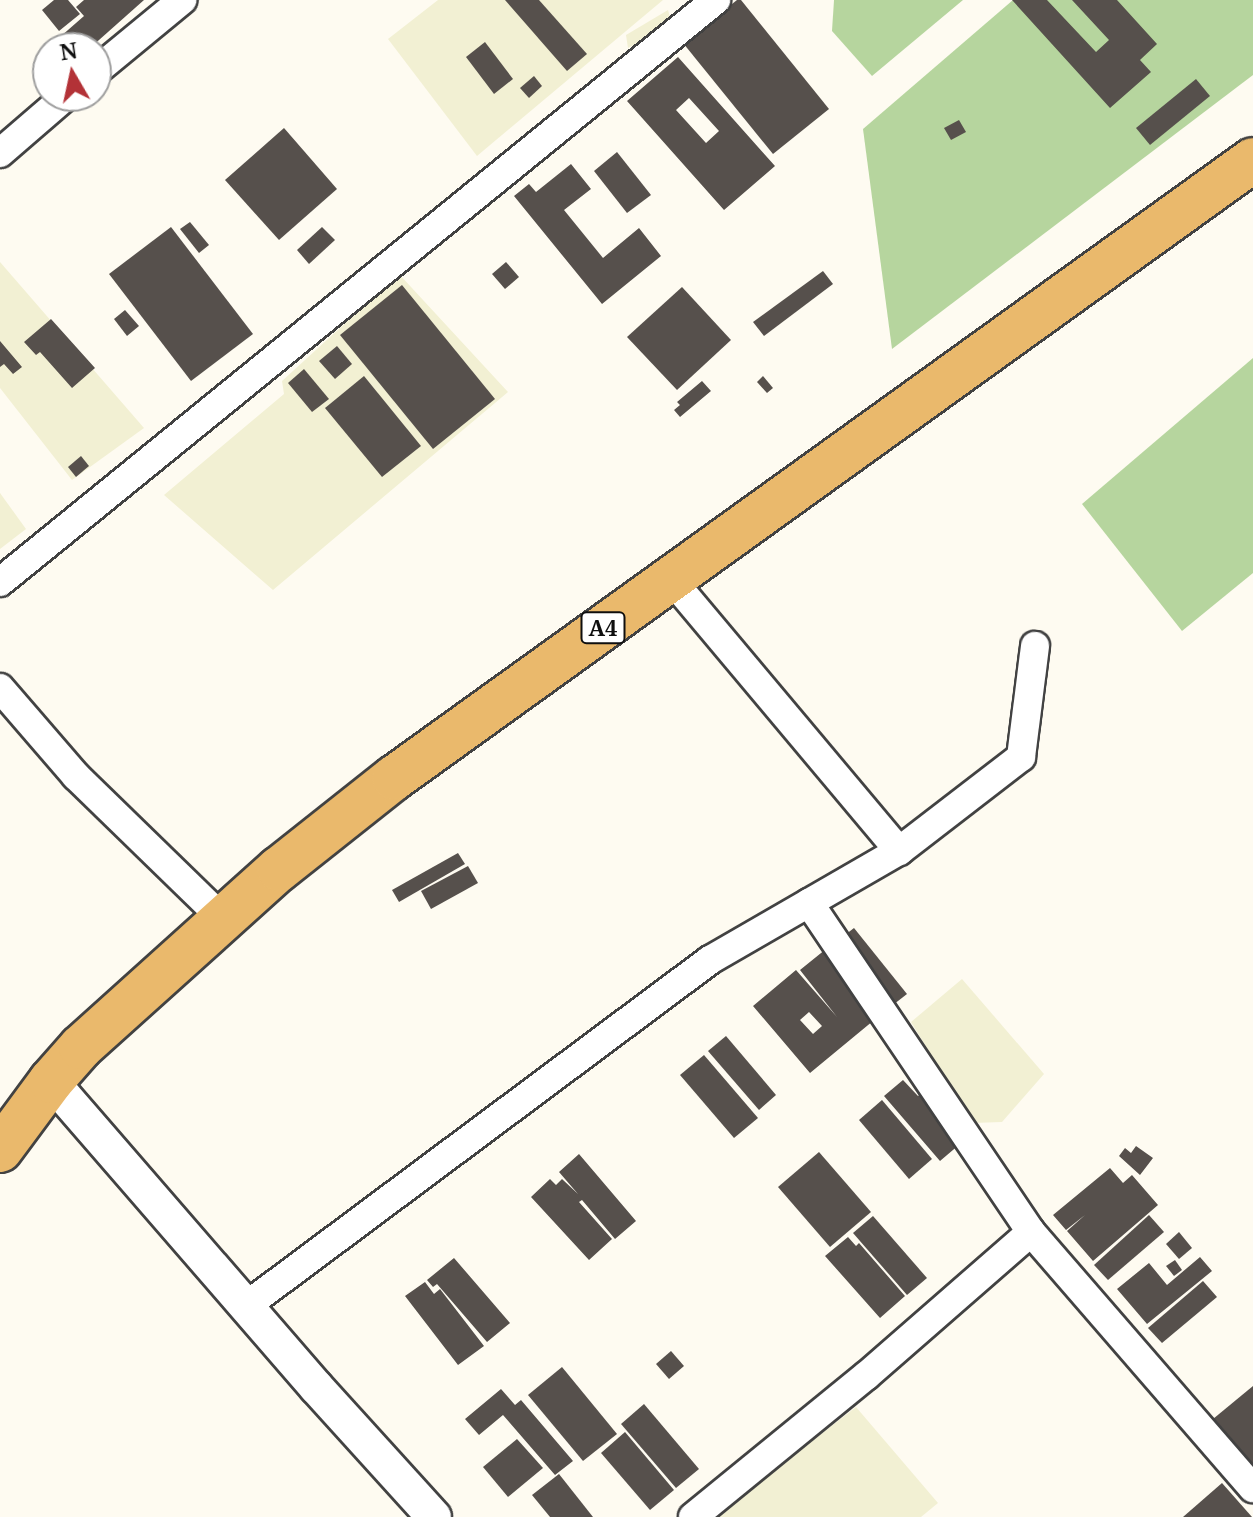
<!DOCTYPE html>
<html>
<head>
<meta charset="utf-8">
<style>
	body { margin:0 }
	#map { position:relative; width:1253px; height:1517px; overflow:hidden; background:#fefbf1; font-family:"Noto Serif",serif }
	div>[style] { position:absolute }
	.farmland>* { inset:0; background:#f2f0d3 }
	.forest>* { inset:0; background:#b6d59e }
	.building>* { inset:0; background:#56504c }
	.roads { filter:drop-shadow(2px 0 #424242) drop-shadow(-2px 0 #424242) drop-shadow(0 2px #424242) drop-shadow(0 -2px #424242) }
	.minor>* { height:28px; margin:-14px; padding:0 14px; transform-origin:14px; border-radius:14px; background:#fff }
	.tertiary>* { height:34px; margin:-17px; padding:0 17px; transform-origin:17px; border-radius:17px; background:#fff }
	.trunk>* { height:44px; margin:-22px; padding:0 22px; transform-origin:22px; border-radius:22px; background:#eab96c }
	span { translate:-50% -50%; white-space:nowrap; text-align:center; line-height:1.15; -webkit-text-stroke:8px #fff; paint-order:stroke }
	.shield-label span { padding:2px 6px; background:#fff; border:2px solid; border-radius:6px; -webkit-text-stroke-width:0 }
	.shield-label { font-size:22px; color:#0f0f0f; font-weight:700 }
	.north { position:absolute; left:32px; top:32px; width:80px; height:80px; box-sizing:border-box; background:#fff; border:2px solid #9f9f9f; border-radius:50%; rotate:351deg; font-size:22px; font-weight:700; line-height:32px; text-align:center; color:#0f0f0f }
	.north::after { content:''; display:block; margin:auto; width:28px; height:36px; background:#b33237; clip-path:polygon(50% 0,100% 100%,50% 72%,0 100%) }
</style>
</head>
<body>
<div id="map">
	<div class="farmland">
		<div style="clip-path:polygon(438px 0,663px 0,477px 156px,388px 39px)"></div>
		<div style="clip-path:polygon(668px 10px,672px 25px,628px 48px,626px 35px)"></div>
		<div style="clip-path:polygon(0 262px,144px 428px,72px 480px,0 388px)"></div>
		<div style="clip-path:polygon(399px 274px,508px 392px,273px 590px,164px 495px,284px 394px,282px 381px)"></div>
		<div style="clip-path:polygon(0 493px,26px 529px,0 549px)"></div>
		<div style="clip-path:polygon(962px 979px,1044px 1074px,1002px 1122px,972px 1123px,911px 1022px)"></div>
		<div style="clip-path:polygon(856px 1407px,938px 1503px,921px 1517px,714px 1517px)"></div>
	</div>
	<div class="forest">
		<div style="clip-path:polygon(834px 0,963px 0,872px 76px,832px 31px)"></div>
		<div style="clip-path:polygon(1013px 0,1253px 0,1253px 75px,892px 349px,863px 129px)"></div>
		<div style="clip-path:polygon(1253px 358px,1253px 573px,1182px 631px,1082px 504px)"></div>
	</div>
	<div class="building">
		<div style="clip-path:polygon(54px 0,68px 0,80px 14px,59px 31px,42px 10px)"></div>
		<div style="clip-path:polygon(84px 0,144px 0,90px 48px,70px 48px,60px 37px,84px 16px,76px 7px)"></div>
		<div style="clip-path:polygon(505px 0,539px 0,587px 54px,567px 71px)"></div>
		<div style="clip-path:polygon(737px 0,741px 0,829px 109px,773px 154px,683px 43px)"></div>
		<div style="clip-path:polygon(1012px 0,1047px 0,1096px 52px,1109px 40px,1072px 0,1117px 0,1157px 44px,1140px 60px,1151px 72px,1110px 108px)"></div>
		<div style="clip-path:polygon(485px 42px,513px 79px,494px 94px,466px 57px)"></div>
		<div style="clip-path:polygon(evenodd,678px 57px,775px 166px,724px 210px,627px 101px,678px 57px,689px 98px,719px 131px,706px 143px,676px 110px,689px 98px)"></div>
		<div style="clip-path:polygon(534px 76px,542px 86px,529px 98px,520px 88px)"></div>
		<div style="clip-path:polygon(1196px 79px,1210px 96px,1150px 145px,1136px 128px)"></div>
		<div style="clip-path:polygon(959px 120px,966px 132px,951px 140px,944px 128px)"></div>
		<div style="clip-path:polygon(284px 128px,337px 189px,279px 240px,225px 180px)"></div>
		<div style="clip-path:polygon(617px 152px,651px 195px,627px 213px,594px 171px)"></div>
		<div style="clip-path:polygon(571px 164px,591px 189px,564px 210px,603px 258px,639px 228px,661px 256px,602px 304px,514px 196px,529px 184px,536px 192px)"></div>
		<div style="clip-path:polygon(190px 222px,209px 245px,199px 253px,180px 229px)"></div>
		<div style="clip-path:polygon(171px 227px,253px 334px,191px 381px,109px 274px)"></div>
		<div style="clip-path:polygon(322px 227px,335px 240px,309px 264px,297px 250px)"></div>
		<div style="clip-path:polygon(506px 262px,519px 277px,505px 289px,492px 274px)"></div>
		<div style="clip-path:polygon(823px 271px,833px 284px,764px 336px,753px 322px)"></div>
		<div style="clip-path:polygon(402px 285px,495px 399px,433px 449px,340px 335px)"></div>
		<div style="clip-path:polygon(682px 287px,731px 340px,677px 390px,627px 337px)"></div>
		<div style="clip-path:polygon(125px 310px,139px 326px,127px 336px,114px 319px)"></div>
		<div style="clip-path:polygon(51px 319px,95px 368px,72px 388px,40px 352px,36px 355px,24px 342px)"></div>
		<div style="clip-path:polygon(0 341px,22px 367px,13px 374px,4px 364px,0 367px)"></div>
		<div style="clip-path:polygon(337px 346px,352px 364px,335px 379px,319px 361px)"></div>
		<div style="clip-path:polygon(304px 369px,329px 399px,312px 412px,288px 383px)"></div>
		<div style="clip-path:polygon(364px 376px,421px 446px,382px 477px,325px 408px)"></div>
		<div style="clip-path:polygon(763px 376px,773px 388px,767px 393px,757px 382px)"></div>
		<div style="clip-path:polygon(702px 381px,711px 391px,680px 417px,674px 410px,680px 405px,677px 402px)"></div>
		<div style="clip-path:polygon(81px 456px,89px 466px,76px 477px,68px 467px)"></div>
		<div style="clip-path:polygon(458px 853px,465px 864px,399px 902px,392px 890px)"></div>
		<div style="clip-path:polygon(468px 866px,478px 883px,431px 909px,421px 891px)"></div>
		<div style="clip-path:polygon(854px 928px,907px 994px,889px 1008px,836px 942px)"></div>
		<div style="clip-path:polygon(evenodd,826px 949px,879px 1016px,810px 1073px,753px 1006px,796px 970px,837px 1017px,800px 970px,826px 949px,809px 1012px,822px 1026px,813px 1034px,800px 1020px,809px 1012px)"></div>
		<div style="clip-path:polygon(726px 1036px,776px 1095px,759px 1110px,708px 1051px)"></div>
		<div style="clip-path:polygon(704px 1055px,758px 1118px,734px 1138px,680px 1075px)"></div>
		<div style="clip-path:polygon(903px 1080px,918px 1096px,927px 1089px,938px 1102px,929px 1109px,960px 1144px,940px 1161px,884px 1096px)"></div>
		<div style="clip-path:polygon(882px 1100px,932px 1159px,909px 1179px,859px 1120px)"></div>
		<div style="clip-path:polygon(1136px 1146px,1153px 1158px,1140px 1175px,1119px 1156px,1125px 1148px,1131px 1153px)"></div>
		<div style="clip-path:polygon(819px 1152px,871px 1212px,830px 1247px,778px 1187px)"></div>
		<div style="clip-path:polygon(579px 1154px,636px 1221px,615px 1239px,582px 1200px,579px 1202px,612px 1239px,589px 1260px,531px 1197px,550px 1179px,556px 1185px,562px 1179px,578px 1194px,559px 1172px)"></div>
		<div style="clip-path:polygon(1110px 1168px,1123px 1183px,1132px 1175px,1158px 1205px,1093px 1261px,1067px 1231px,1085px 1215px,1066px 1230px,1053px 1215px)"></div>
		<div style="clip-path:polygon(1149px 1215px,1164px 1232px,1108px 1280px,1094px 1265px)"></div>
		<div style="clip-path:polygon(873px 1216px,927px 1278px,907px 1295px,853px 1233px)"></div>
		<div style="clip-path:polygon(1179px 1232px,1192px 1248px,1179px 1259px,1166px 1244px)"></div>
		<div style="clip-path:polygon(848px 1237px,856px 1246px,859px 1243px,905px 1296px,880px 1318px,825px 1256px)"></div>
		<div style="clip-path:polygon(1200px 1257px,1212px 1271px,1147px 1324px,1117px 1289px,1149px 1263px,1167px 1285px)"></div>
		<div style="clip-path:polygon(454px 1258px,510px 1323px,487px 1342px,437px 1284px,433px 1287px,427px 1280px)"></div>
		<div style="clip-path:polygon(1175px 1260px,1182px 1270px,1174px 1276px,1166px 1266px)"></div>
		<div style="clip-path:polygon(1203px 1281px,1217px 1297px,1162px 1343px,1148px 1328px)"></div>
		<div style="clip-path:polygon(425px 1282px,434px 1294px,440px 1289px,484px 1346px,458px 1365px,405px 1296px)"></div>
		<div style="clip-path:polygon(671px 1351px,684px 1366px,669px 1379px,656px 1364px)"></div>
		<div style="clip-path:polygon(562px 1367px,617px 1434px,583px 1461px,528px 1395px)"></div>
		<div style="clip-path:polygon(1253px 1386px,1253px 1467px,1213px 1419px)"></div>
		<div style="clip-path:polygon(501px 1389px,515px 1405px,521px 1400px,573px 1461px,555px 1475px,503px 1415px,479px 1435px,465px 1419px)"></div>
		<div style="clip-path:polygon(644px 1404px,699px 1469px,676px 1488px,621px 1424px)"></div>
		<div style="clip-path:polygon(625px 1432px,674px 1490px,650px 1510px,601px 1453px)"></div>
		<div style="clip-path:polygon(517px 1439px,543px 1468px,508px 1497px,483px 1467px)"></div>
		<div style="clip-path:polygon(559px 1474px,593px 1517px,550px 1517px,532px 1495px)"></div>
		<div style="clip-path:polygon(1222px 1483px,1252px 1517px,1183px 1517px)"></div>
	</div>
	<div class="roads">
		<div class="minor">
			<div style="left:96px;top:71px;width:112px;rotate:-39.5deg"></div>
			<div style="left:0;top:153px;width:87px;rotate:-40.8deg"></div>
			<div style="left:671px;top:579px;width:355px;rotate:50deg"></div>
			<div style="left:0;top:582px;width:923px;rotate:-39.11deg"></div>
			<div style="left:0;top:688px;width:116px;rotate:49.2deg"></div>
			<div style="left:76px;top:776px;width:205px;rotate:44.2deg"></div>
			<div style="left:1031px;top:1232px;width:339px;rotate:49.1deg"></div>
			<div style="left:246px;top:1306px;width:579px;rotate:-36.71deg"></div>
			<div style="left:710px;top:960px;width:218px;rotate:-30deg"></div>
			<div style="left:899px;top:851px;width:154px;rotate:-37.6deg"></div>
			<div style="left:1021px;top:757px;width:112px;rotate:-82.8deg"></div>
			<div style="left:693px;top:1517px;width:223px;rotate:-39.2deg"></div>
			<div style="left:866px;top:1376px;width:219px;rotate:-41.1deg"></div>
			<div style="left:1031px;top:1232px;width:397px;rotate:-124deg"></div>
		</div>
		<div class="tertiary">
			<div style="left:51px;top:1081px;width:406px;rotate:49.1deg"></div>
			<div style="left:317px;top:1388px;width:174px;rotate:47.8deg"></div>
		</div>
		<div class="trunk">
			<div style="left:0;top:1150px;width:86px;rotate:-53.5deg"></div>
			<div style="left:51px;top:1081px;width:45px;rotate:-48.6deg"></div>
			<div style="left:81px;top:1047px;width:266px;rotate:-42deg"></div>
			<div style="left:279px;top:869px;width:147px;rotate:-38.4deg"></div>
			<div style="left:394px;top:778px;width:1058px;rotate:-35.73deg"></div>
		</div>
	</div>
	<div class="shield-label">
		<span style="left:603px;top:628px">A4</span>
	</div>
	<div class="north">N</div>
</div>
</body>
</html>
